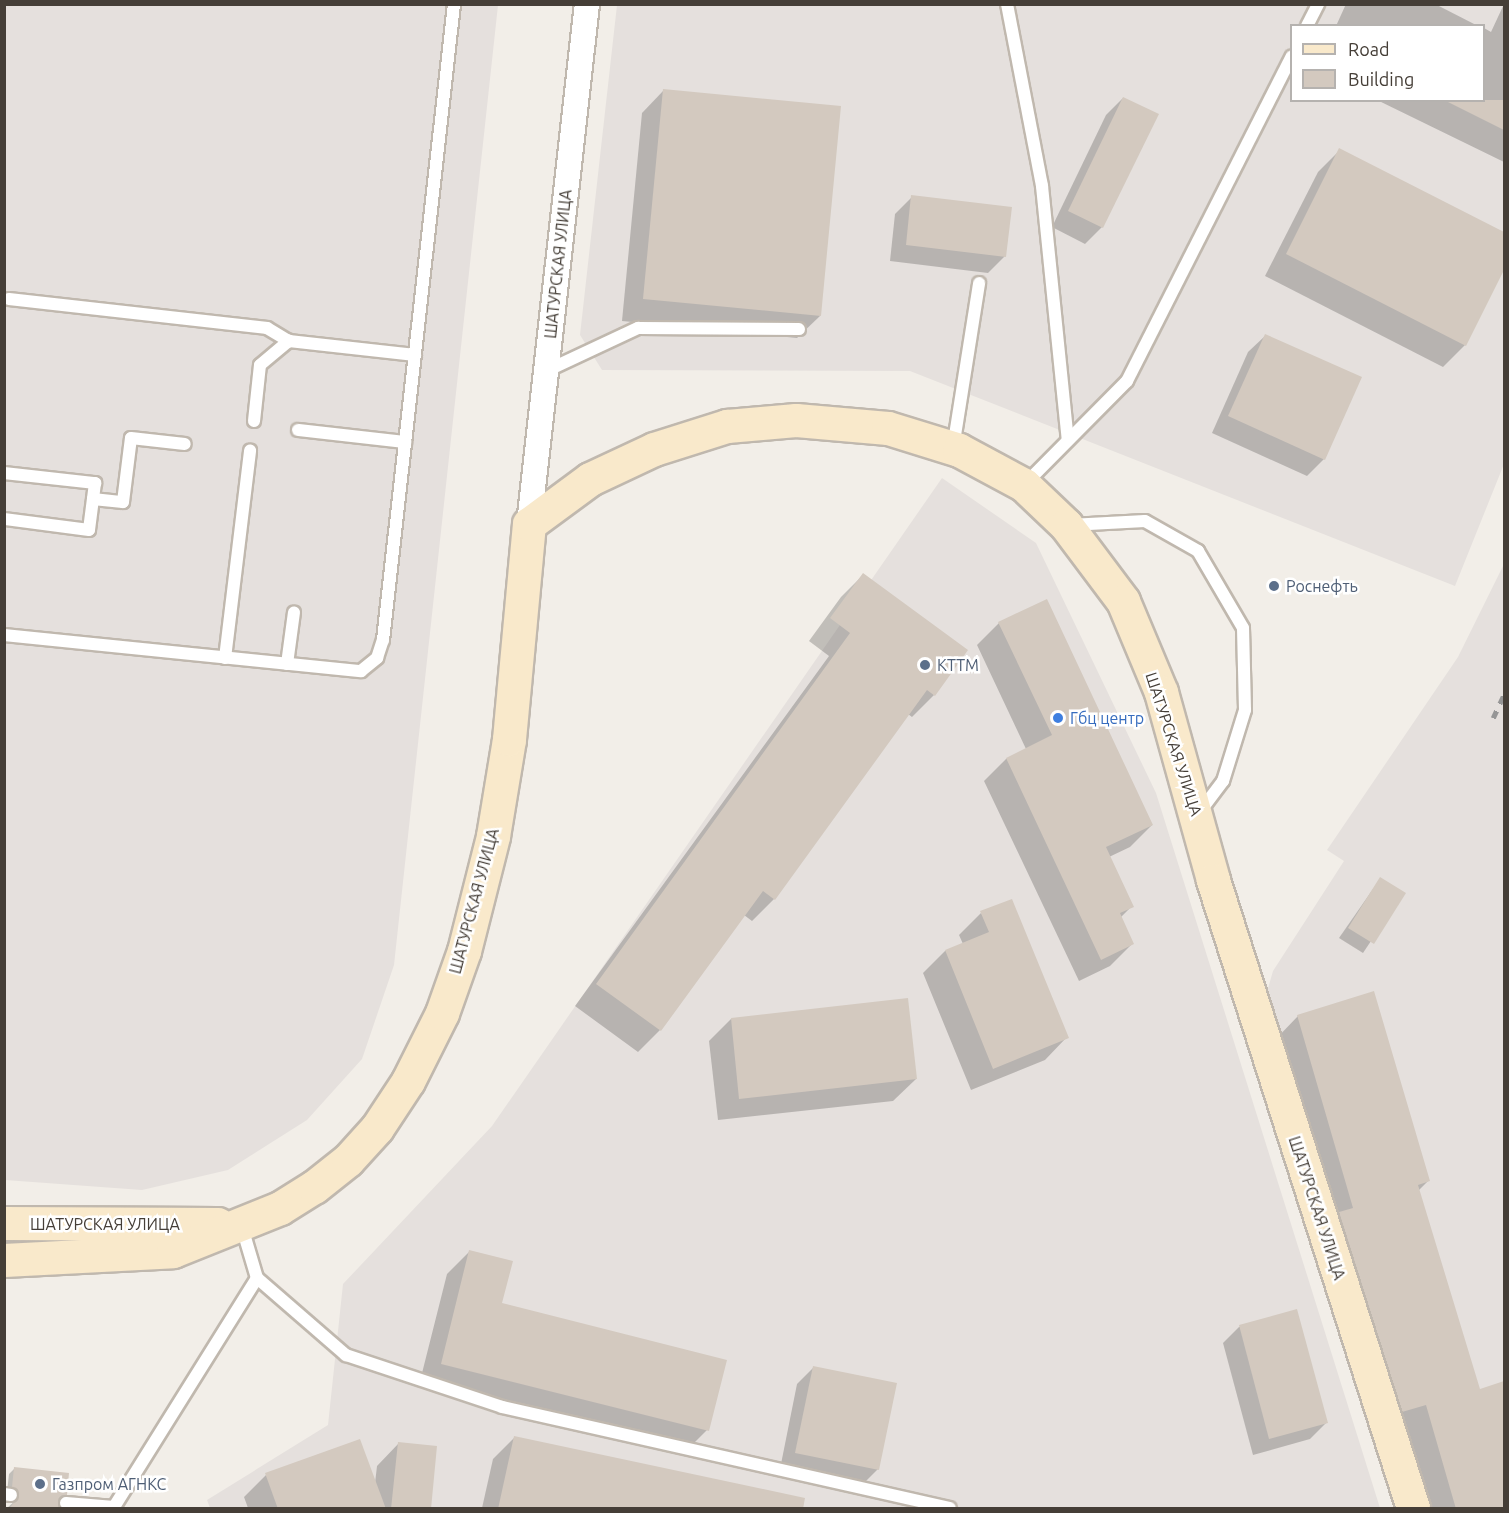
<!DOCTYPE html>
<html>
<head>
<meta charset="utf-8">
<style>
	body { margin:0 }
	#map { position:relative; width:1509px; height:1513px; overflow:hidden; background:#f2eee8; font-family:Ubuntu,sans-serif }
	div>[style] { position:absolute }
	.industrial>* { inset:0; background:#e5e0dd }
	.shadow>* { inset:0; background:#0003 }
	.building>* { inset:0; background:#d3c9bf }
	.roads { filter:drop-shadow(2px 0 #c0b8ae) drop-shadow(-2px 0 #c0b8ae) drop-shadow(0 2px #c0b8ae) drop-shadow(0 -2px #c0b8ae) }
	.service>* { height:12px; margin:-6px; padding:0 6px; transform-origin:6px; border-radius:6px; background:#fff }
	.minor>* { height:24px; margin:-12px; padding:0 12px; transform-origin:12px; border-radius:12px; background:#fff }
	.secondary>* { height:33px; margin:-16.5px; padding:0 16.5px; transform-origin:16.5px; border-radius:16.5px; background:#f9e9cb }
	.rail>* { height:4.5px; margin-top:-2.25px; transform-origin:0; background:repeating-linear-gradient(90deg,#969696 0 8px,transparent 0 16px) }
	.dots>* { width:16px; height:16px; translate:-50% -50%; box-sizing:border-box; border:3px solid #fff; border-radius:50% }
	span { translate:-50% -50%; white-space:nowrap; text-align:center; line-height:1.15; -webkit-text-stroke:5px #fff; paint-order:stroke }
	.street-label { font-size:16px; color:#453e37 }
	.service-label { font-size:16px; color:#4e5e75 }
	.left { translate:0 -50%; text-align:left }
	.shop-label { font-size:16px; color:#366cbe }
	.frame { position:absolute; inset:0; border:6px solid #453e37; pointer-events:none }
	.legend { position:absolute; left:1290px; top:24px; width:195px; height:78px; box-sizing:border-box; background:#fff; border:2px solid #b5b2af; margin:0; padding:8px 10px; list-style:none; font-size:18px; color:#453e37 }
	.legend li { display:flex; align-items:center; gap:12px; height:30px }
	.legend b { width:30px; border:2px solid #b5b2af }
</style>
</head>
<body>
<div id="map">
	<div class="industrial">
		<div style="clip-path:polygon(4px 5px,498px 5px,394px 965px,362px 1059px,307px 1120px,228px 1170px,142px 1190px,5px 1180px)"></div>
		<div style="clip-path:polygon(evenodd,617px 5px,1504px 5px,1504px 464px,1455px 586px,910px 371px,602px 370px,580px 335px,617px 5px,1292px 26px,1484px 26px,1484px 100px,1292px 100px,1292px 26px)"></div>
		<div style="clip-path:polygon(942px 478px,1036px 543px,1156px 793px,1380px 1508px,210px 1508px,207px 1500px,328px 1425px,343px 1284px,492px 1126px)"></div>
		<div style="clip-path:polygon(1504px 564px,1504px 1508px,1430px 1508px,1265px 999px,1273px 971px,1344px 861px,1327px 850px,1458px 657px)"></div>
	</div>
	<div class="shadow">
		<div style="clip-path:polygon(1346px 4px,1435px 4px,1478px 26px,1336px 26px)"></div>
		<div style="clip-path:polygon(1504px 4px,1504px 162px,1377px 100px,1484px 100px,1484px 28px,1491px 32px)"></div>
		<div style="clip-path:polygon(664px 90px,820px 316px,797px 338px,622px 321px,642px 113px)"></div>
		<div style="clip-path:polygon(1123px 98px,1102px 227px,1085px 244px,1052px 227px,1106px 115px)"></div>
		<div style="clip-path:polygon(1340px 150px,1504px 234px,1504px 267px,1465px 345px,1443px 367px,1265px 276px,1318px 172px)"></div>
		<div style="clip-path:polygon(912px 197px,1005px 256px,988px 273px,890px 261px,895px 214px)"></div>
		<div style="clip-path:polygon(1265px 336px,1324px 459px,1307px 476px,1212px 433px,1248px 352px)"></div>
		<div style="clip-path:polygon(863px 575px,934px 695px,912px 717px,908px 714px,774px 899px,752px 921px,744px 915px,660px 1030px,638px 1052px,575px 1006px,829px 656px,809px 641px,841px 597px)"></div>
		<div style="clip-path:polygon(999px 623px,1152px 825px,1130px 847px,1109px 857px,1132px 906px,1120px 918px,1132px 944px,1110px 966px,1079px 981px,984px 781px,1006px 759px,1026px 749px,977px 645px)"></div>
		<div style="clip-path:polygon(1380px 879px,1403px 893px,1363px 953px,1339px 938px)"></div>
		<div style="clip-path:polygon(981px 913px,1067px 1037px,1045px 1060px,971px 1090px,923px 973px,945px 951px,963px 944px,959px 935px)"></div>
		<div style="clip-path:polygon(1298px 1016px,1428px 1181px,1418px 1191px,1479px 1391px,1504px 1382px,1504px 1508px,1424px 1508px,1273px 1042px)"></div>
		<div style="clip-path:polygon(731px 1019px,916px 1079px,893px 1101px,718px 1120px,709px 1041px)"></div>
		<div style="clip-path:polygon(469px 1252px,500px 1305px,707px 1430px,685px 1452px,419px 1385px,447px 1274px)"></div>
		<div style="clip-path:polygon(1296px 1311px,1326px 1423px,1310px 1439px,1253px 1455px,1223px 1343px,1239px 1327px)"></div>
		<div style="clip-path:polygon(814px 1367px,878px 1469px,861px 1486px,780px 1469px,797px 1384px)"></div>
		<div style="clip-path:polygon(515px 1437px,762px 1508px,482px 1508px,493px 1459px)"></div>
		<div style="clip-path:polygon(399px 1443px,429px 1508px,248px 1508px,244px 1497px,266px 1475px,375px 1483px,377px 1466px)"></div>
		<div style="clip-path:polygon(14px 1469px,56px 1502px,61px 1508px,7px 1508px,15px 1501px,7px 1492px,9px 1474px)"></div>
	</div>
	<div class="building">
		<div style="clip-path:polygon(663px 89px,841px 106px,821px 316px,643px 299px)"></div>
		<div style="clip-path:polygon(1123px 97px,1159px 114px,1103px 228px,1068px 211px)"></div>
		<div style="clip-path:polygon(1444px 100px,1504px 100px,1504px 130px)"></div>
		<div style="clip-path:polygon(1339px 148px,1504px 232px,1504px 270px,1466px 346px,1286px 254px)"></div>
		<div style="clip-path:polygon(911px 195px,1012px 207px,1006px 257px,906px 245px)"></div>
		<div style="clip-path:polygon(1265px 334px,1362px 377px,1325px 460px,1228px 416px)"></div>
		<div style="clip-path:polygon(863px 573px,968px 650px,935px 696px,927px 690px,775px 900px,763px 891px,661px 1031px,596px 984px,850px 633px,830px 618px)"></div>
		<div style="clip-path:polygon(1047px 599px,1153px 825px,1106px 847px,1134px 907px,1120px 913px,1134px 944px,1101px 960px,1006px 758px,1052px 735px,998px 622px)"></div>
		<div style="clip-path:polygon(1380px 877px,1406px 893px,1374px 944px,1348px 928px)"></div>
		<div style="clip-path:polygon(1012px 899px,1069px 1038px,993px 1069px,945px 950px,989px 932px,980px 911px)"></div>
		<div style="clip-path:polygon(1374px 991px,1430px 1181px,1418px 1185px,1480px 1389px,1504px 1381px,1504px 1509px,1456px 1509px,1426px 1405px,1402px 1412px,1339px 1212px,1353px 1208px,1297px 1015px)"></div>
		<div style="clip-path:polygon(908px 998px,917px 1079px,739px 1099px,731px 1018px)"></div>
		<div style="clip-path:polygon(469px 1250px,513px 1261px,502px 1303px,727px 1360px,709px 1431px,441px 1364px)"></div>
		<div style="clip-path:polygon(1297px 1309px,1328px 1423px,1269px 1439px,1239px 1325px)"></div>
		<div style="clip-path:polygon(813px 1366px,897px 1383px,879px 1470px,795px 1453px)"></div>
		<div style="clip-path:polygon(514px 1436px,805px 1498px,803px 1509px,498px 1509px)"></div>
		<div style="clip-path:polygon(360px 1439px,386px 1509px,278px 1509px,265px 1473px)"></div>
		<div style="clip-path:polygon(398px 1442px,437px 1446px,431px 1509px,391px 1509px)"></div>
		<div style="clip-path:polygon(14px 1467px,69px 1473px,67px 1495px,58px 1502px,60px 1509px,9px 1509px,19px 1496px,12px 1487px)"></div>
	</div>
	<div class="roads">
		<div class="service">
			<div style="left:1007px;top:4px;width:185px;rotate:79.1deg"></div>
			<div style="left:1042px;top:186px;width:255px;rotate:84.2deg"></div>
			<div style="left:1307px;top:26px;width:25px;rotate:-63deg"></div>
			<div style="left:9px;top:299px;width:260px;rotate:6.4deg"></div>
			<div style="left:267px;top:328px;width:26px;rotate:31deg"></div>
			<div style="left:289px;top:341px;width:127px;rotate:6.3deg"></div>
			<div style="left:546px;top:371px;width:102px;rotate:-25.1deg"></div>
			<div style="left:638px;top:328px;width:161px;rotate:0.4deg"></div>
			<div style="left:254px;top:421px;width:56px;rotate:-83.9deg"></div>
			<div style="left:260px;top:365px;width:38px;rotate:-40deg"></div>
			<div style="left:298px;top:430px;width:108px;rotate:6.4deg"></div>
			<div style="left:953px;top:448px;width:167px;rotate:-81deg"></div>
			<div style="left:4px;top:473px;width:92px;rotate:6.3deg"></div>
			<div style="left:95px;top:483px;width:47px;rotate:97.3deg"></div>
			<div style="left:89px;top:530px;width:86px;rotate:-172.6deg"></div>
			<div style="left:1025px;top:484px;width:145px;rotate:-45.3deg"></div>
			<div style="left:1127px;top:381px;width:364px;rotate:-63.1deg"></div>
			<div style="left:93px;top:499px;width:30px;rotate:6deg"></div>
			<div style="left:123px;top:502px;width:64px;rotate:-82.9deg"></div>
			<div style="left:131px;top:438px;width:54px;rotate:6.3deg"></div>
			<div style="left:1070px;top:525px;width:75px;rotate:-3.1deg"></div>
			<div style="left:1145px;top:521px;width:61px;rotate:29.5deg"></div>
			<div style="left:1198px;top:551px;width:89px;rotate:59.7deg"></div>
			<div style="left:1243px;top:628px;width:82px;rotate:88.6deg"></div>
			<div style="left:1245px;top:710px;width:74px;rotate:107.2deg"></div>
			<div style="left:1223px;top:781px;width:39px;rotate:127deg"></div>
			<div style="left:4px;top:635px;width:359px;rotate:5.8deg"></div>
			<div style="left:361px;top:671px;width:21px;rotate:-39deg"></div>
			<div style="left:377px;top:658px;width:19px;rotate:-72deg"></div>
			<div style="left:383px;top:640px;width:640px;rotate:-83.63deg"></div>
			<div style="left:225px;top:658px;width:209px;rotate:-83.1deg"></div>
			<div style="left:287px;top:664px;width:52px;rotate:-82.3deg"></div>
			<div style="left:257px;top:1278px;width:118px;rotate:40.9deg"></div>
			<div style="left:346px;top:1355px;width:164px;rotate:18.4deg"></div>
			<div style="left:502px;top:1407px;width:459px;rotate:12.7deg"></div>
			<div style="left:4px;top:1494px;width:7px;rotate:8deg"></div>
			<div style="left:66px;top:1503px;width:48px;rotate:4.8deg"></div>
			<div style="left:114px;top:1507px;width:270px;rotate:-58deg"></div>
			<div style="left:257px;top:1278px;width:56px;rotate:-106.5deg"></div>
		</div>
		<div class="minor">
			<div style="left:529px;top:524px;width:523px;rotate:-83.64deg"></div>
		</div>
		<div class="secondary">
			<div style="left:4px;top:1223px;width:214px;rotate:0.3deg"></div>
			<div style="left:4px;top:1260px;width:169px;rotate:-3deg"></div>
			<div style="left:173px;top:1251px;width:115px;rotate:-21.9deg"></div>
			<div style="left:280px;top:1208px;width:40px;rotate:-32deg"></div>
			<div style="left:314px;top:1187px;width:43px;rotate:-38.5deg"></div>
			<div style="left:348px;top:1160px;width:43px;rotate:-47.8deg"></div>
			<div style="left:377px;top:1128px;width:56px;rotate:-56.6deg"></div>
			<div style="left:408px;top:1081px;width:76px;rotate:-63.4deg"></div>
			<div style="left:442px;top:1013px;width:66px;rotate:-70.5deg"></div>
			<div style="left:464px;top:951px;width:119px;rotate:-75.8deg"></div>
			<div style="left:493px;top:836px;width:98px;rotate:-80.6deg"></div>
			<div style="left:509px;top:739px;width:216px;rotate:-84.7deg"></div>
			<div style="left:529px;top:524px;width:76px;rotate:-36.4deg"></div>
			<div style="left:590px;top:479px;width:71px;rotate:-25.1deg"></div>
			<div style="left:654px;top:449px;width:77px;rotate:-17.5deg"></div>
			<div style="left:727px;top:426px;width:69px;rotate:-5deg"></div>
			<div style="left:796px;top:420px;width:92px;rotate:5deg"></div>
			<div style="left:888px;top:428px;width:74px;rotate:17.2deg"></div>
			<div style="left:959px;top:450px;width:74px;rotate:28.3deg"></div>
			<div style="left:1024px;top:485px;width:58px;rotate:43.6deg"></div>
			<div style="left:1066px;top:525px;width:95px;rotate:53.1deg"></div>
			<div style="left:1123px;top:601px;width:99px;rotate:67.3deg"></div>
			<div style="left:1161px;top:692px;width:195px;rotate:74.5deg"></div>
			<div style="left:1213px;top:880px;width:659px;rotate:72.33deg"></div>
		</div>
	</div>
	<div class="rail">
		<div style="left:1493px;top:718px;width:26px;rotate:-65deg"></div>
	</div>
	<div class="dots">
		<div style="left:1274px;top:586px;background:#5c6f8a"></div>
		<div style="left:925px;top:665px;background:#5c6f8a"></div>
		<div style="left:1058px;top:718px;background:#3f7fe0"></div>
		<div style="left:40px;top:1484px;background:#5c6f8a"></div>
	</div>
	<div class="street-label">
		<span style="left:558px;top:264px;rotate:-84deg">ШАТУРСКАЯ УЛИЦА</span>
		<span style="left:1174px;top:744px;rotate:72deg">ШАТУРСКАЯ УЛИЦА</span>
		<span style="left:474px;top:901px;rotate:-75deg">ШАТУРСКАЯ УЛИЦА</span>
		<span style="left:1317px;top:1208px;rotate:72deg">ШАТУРСКАЯ УЛИЦА</span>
		<span style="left:105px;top:1224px">ШАТУРСКАЯ УЛИЦА</span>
	</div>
	<div class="service-label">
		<span class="left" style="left:1286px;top:586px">Роснефть</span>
		<span class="left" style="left:937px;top:665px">КТТМ</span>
		<span class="left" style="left:52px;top:1484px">Газпром АГНКС</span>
	</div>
	<div class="shop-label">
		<span class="left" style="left:1070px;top:718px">Гбц центр</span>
	</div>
	<div class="frame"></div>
	<ul class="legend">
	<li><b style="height:8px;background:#f9e9cb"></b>Road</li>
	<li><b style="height:16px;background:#d3c9bf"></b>Building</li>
	</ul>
</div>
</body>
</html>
